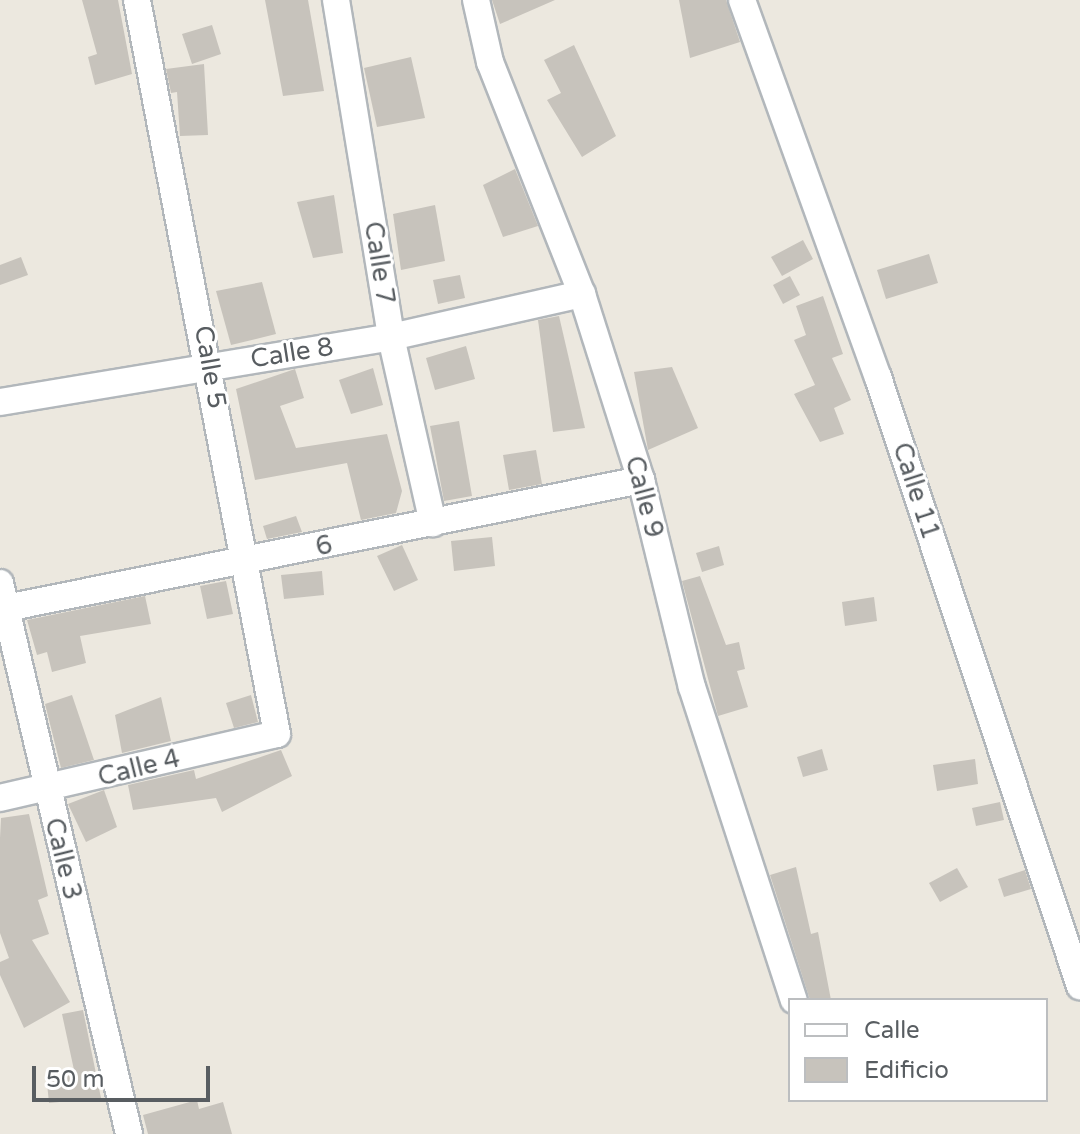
<!DOCTYPE html>
<html>
<head>
<meta charset="utf-8">
<style>
	body { margin:0 }
	#map { position:relative; width:1080px; height:1134px; overflow:hidden; background:#ece8df; font-family:"Varela Round",sans-serif }
	div>[style] { position:absolute }
	.building>* { inset:0; background:#c7c3bc }
	.roads { filter:drop-shadow(2px 0 #b2b7bb) drop-shadow(-2px 0 #b2b7bb) drop-shadow(0 2px #b2b7bb) drop-shadow(0 -2px #b2b7bb) }
	.minor>* { height:26px; margin:-13px; padding:0 13px; transform-origin:13px; border-radius:13px; background:#fff }
	span { translate:-50% -50%; white-space:nowrap; text-align:center; line-height:1.15; -webkit-text-stroke:6px #fff; paint-order:stroke }
	.street-label { font-size:26px; color:#585d61 }
	.legend { position:absolute; left:788px; top:998px; width:260px; height:104px; box-sizing:border-box; background:#fff; border:2px solid #bcbec0; margin:0; padding:10px 14px; list-style:none; font-size:24px; color:#585d61 }
	.legend li { display:flex; align-items:center; gap:16px; height:40px }
	.legend b { width:40px; border:2px solid #bcbec0 }
	.scale { position:absolute; left:32px; top:1066px; width:178px; height:36px; box-sizing:border-box; border:4px solid #585d61; border-top:0; padding-left:10px; font-size:24px; line-height:28px; white-space:nowrap; color:#585d61; -webkit-text-stroke:6px #fff; paint-order:stroke }
</style>
</head>
<body>
<div id="map">
	<div class="building">
		<div style="clip-path:polygon(82px 0,118px 0,132px 74px,95px 85px,88px 57px,97px 54px)"></div>
		<div style="clip-path:polygon(265px 0,308px 0,324px 91px,283px 96px)"></div>
		<div style="clip-path:polygon(492px 0,555px 0,500px 24px)"></div>
		<div style="clip-path:polygon(679px 0,726px 0,740px 42px,690px 58px)"></div>
		<div style="clip-path:polygon(212px 25px,221px 54px,192px 64px,182px 34px)"></div>
		<div style="clip-path:polygon(574px 45px,616px 136px,582px 157px,547px 100px,561px 93px,544px 60px)"></div>
		<div style="clip-path:polygon(411px 57px,425px 118px,377px 127px,364px 68px)"></div>
		<div style="clip-path:polygon(204px 64px,208px 135px,180px 136px,177px 92px,171px 93px,166px 69px)"></div>
		<div style="clip-path:polygon(515px 169px,538px 226px,503px 237px,483px 185px)"></div>
		<div style="clip-path:polygon(334px 195px,343px 253px,313px 258px,297px 202px)"></div>
		<div style="clip-path:polygon(435px 205px,445px 261px,401px 270px,393px 214px)"></div>
		<div style="clip-path:polygon(803px 240px,813px 259px,782px 276px,771px 257px)"></div>
		<div style="clip-path:polygon(929px 254px,938px 283px,886px 299px,877px 270px)"></div>
		<div style="clip-path:polygon(21px 257px,28px 275px,0 285px,0 265px)"></div>
		<div style="clip-path:polygon(460px 275px,465px 298px,438px 304px,433px 280px)"></div>
		<div style="clip-path:polygon(790px 276px,800px 295px,783px 304px,773px 285px)"></div>
		<div style="clip-path:polygon(262px 282px,276px 334px,231px 345px,216px 291px)"></div>
		<div style="clip-path:polygon(823px 296px,843px 354px,832px 358px,851px 400px,834px 408px,844px 434px,820px 442px,794px 394px,815px 385px,794px 340px,806px 335px,796px 306px)"></div>
		<div style="clip-path:polygon(559px 316px,585px 428px,553px 432px,538px 320px)"></div>
		<div style="clip-path:polygon(466px 346px,475px 379px,435px 390px,426px 358px)"></div>
		<div style="clip-path:polygon(672px 367px,698px 428px,648px 450px,634px 372px)"></div>
		<div style="clip-path:polygon(373px 368px,383px 405px,351px 414px,339px 380px)"></div>
		<div style="clip-path:polygon(295px 369px,304px 398px,280px 406px,296px 448px,387px 434px,402px 491px,396px 513px,361px 520px,347px 463px,255px 480px,236px 389px)"></div>
		<div style="clip-path:polygon(459px 421px,472px 496px,444px 501px,430px 426px)"></div>
		<div style="clip-path:polygon(536px 450px,542px 484px,509px 490px,503px 455px)"></div>
		<div style="clip-path:polygon(296px 516px,302px 532px,267px 539px,263px 526px)"></div>
		<div style="clip-path:polygon(492px 537px,495px 566px,454px 571px,451px 541px)"></div>
		<div style="clip-path:polygon(402px 545px,418px 580px,394px 591px,377px 556px)"></div>
		<div style="clip-path:polygon(719px 546px,724px 565px,702px 572px,696px 553px)"></div>
		<div style="clip-path:polygon(322px 571px,324px 595px,284px 599px,281px 575px)"></div>
		<div style="clip-path:polygon(700px 576px,726px 645px,739px 642px,745px 669px,737px 671px,748px 707px,718px 716px,682px 581px)"></div>
		<div style="clip-path:polygon(226px 581px,233px 614px,207px 619px,200px 586px)"></div>
		<div style="clip-path:polygon(145px 596px,151px 624px,80px 636px,86px 663px,52px 672px,47px 652px,37px 655px,27px 620px)"></div>
		<div style="clip-path:polygon(874px 597px,877px 621px,845px 626px,842px 602px)"></div>
		<div style="clip-path:polygon(72px 695px,94px 760px,61px 768px,45px 704px)"></div>
		<div style="clip-path:polygon(251px 695px,258px 722px,234px 728px,226px 703px)"></div>
		<div style="clip-path:polygon(161px 697px,171px 741px,122px 753px,115px 715px)"></div>
		<div style="clip-path:polygon(822px 749px,828px 770px,803px 777px,797px 757px)"></div>
		<div style="clip-path:polygon(281px 750px,292px 776px,222px 812px,216px 798px,133px 810px,128px 785px,194px 770px,196px 779px)"></div>
		<div style="clip-path:polygon(975px 759px,978px 784px,937px 791px,933px 765px)"></div>
		<div style="clip-path:polygon(104px 790px,117px 827px,86px 842px,68px 804px)"></div>
		<div style="clip-path:polygon(1000px 802px,1004px 820px,976px 826px,972px 808px)"></div>
		<div style="clip-path:polygon(29px 814px,48px 896px,38px 900px,49px 934px,32px 940px,70px 1002px,24px 1028px,0 975px,0 962px,9px 958px,0 933px,0 838px,1px 818px)"></div>
		<div style="clip-path:polygon(796px 867px,811px 934px,818px 932px,831px 1000px,810px 1000px,770px 875px)"></div>
		<div style="clip-path:polygon(957px 868px,968px 887px,940px 902px,929px 883px)"></div>
		<div style="clip-path:polygon(1025px 870px,1031px 889px,1004px 897px,998px 879px)"></div>
		<div style="clip-path:polygon(83px 1010px,101px 1098px,49px 1103px,46px 1073px,74px 1070px,62px 1014px)"></div>
		<div style="clip-path:polygon(197px 1100px,199px 1109px,223px 1102px,232px 1134px,148px 1134px,143px 1115px)"></div>
	</div>
	<div class="roads">
		<div class="minor">
			<div style="left:336px;top:0;width:341px;rotate:80.7deg"></div>
			<div style="left:391px;top:337px;width:191px;rotate:77.3deg"></div>
			<div style="left:476px;top:0;width:64px;rotate:77.3deg"></div>
			<div style="left:490px;top:62px;width:250px;rotate:68.4deg"></div>
			<div style="left:582px;top:294px;width:195px;rotate:72.4deg"></div>
			<div style="left:641px;top:480px;width:213px;rotate:76.2deg"></div>
			<div style="left:692px;top:687px;width:329px;rotate:72deg"></div>
			<div style="left:742px;top:0;width:401px;rotate:70.2deg"></div>
			<div style="left:878px;top:377px;width:642px;rotate:71.65deg"></div>
			<div style="left:0;top:402px;width:396px;rotate:-9.4deg"></div>
			<div style="left:391px;top:337px;width:196px;rotate:-12.7deg"></div>
			<div style="left:0;top:583px;width:566px;rotate:76.82deg"></div>
			<div style="left:6px;top:608px;width:648px;rotate:-11.4deg"></div>
			<div style="left:0;top:798px;width:284px;rotate:-13deg"></div>
			<div style="left:277px;top:734px;width:747px;rotate:-100.8deg"></div>
		</div>
	</div>
	<div class="street-label">
		<span style="left:379px;top:263px;rotate:81deg">Calle 7</span>
		<span style="left:292px;top:353px;rotate:-9deg">Calle 8</span>
		<span style="left:210px;top:367px;rotate:80deg">Calle 5</span>
		<span style="left:916px;top:491px;rotate:72deg">Calle 11</span>
		<span style="left:644px;top:497px;rotate:75deg">Calle 9</span>
		<span style="left:324px;top:546px;rotate:-12deg">6</span>
		<span style="left:139px;top:768px;rotate:-14deg">Calle 4</span>
		<span style="left:63px;top:859px;rotate:76deg">Calle 3</span>
	</div>
	<ul class="legend">
	<li><b style="height:10px;background:#fff"></b>Calle</li>
	<li><b style="height:22px;background:#c7c3bc"></b>Edificio</li>
	</ul>
	<div class="scale">50 m</div>
</div>
</body>
</html>
